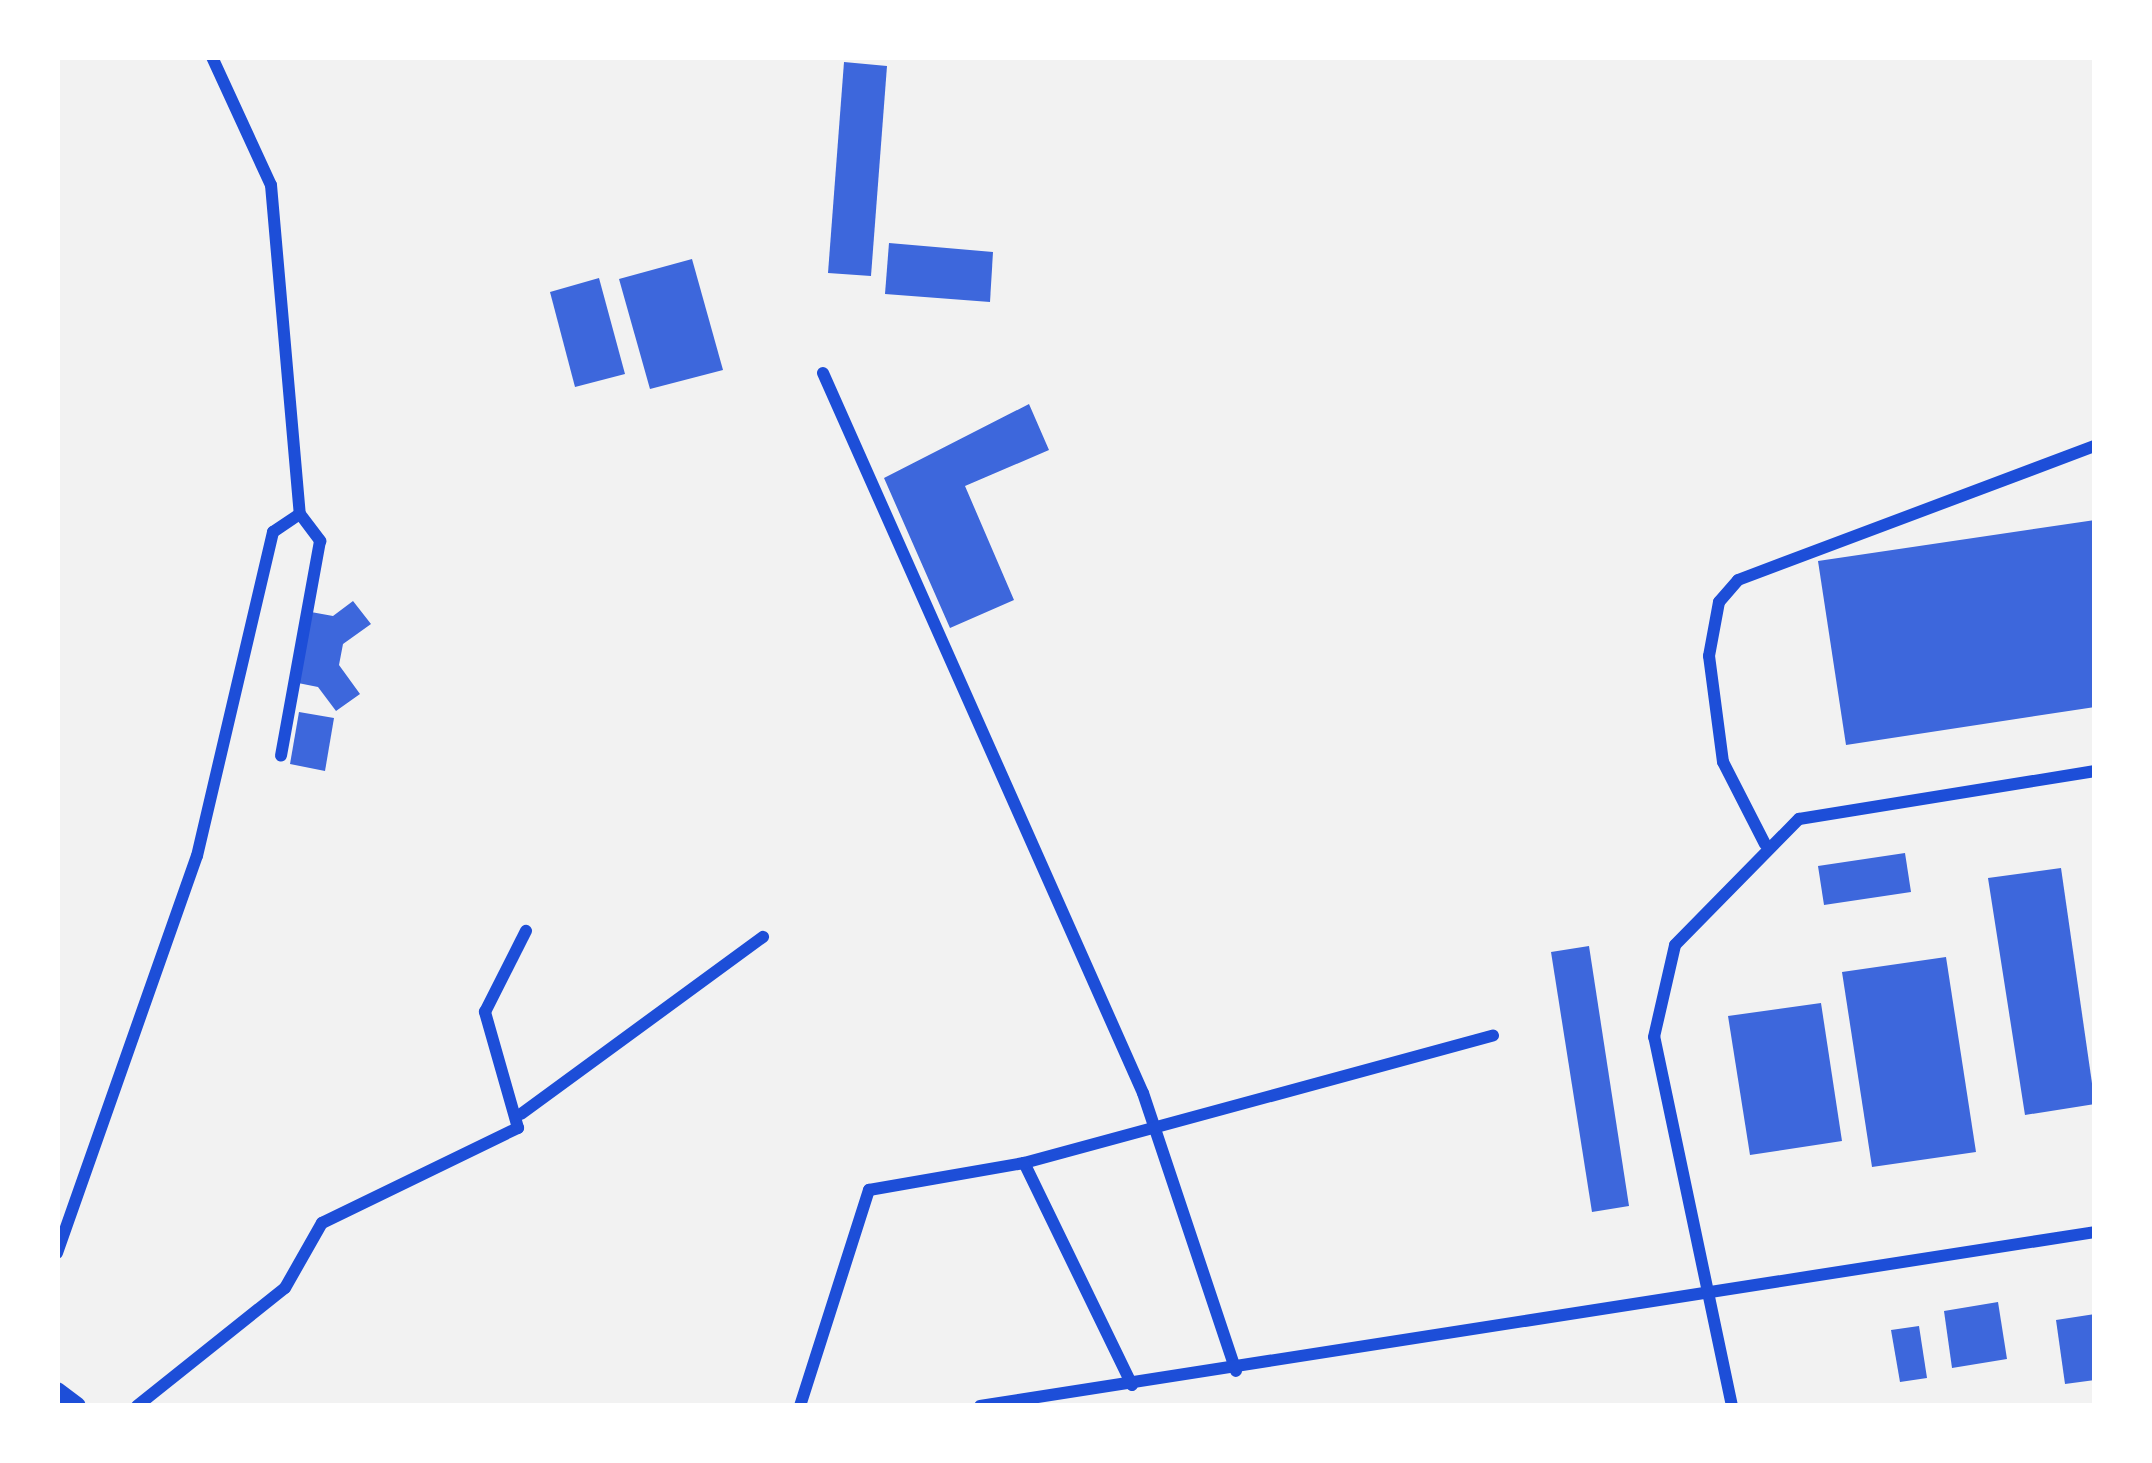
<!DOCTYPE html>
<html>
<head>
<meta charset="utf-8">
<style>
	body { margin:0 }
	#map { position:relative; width:2152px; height:1463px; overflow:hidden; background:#f2f2f2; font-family:Roboto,sans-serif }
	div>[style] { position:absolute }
	.building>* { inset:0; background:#3d67dc }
	.minor>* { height:12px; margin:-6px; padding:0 6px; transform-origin:6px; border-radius:6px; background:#1d4ed8 }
	.tertiary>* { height:18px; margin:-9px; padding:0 9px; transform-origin:9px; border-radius:9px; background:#1d4ed8 }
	span { translate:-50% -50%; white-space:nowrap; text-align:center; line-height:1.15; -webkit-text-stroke:12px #fff; paint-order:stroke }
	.frame { position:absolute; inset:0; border:60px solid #fff; pointer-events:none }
</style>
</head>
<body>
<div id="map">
	<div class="building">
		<div style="clip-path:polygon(844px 62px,887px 66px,871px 276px,828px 273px)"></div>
		<div style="clip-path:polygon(889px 243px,993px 252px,990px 302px,885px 294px)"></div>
		<div style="clip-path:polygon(692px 259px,723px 370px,650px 389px,619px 279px)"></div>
		<div style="clip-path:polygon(599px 278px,625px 374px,575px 387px,550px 292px)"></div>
		<div style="clip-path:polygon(1029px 404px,1049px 450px,965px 486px,1014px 600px,950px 628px,884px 478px)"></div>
		<div style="clip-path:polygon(2095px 520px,2095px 707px,1846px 745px,1818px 561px)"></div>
		<div style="clip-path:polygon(353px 601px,371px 624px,343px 644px,339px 665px,360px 694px,336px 711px,318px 687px,298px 683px,311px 612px,333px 616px)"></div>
		<div style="clip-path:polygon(299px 712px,334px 718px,325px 771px,290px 764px)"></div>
		<div style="clip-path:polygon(1905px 853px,1911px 892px,1824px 905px,1818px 866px)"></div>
		<div style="clip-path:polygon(2061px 868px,2095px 1104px,2025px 1115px,1988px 878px)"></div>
		<div style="clip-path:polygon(1589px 946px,1629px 1206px,1592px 1212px,1551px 952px)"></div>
		<div style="clip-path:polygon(1946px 957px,1976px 1152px,1872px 1167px,1842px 972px)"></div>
		<div style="clip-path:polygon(1821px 1003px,1842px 1141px,1750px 1155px,1728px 1016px)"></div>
		<div style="clip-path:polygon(1998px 1302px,2007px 1359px,1952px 1368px,1944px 1311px)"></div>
		<div style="clip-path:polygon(2095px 1314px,2095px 1380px,2065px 1384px,2056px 1320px)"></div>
		<div style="clip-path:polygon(1919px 1326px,1927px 1378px,1900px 1382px,1891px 1330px)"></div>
	</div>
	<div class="minor">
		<div style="left:212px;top:57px;width:141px;rotate:65.3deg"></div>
		<div style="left:271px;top:185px;width:330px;rotate:85deg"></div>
		<div style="left:823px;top:373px;width:788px;rotate:66.04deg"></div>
		<div style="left:1143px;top:1093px;width:293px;rotate:71.5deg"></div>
		<div style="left:1765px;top:844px;width:92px;rotate:-117.1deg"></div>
		<div style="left:1723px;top:762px;width:107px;rotate:-97.5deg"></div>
		<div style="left:1709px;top:656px;width:55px;rotate:-79.5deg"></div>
		<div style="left:1719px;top:602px;width:29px;rotate:-49deg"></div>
		<div style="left:1738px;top:580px;width:381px;rotate:-20.6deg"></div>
		<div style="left:521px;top:1114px;width:300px;rotate:-36.2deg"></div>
		<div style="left:57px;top:1253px;width:421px;rotate:-70.6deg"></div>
		<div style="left:197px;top:856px;width:333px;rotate:-76.8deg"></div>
		<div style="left:273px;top:532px;width:32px;rotate:-34deg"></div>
		<div style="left:300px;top:514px;width:34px;rotate:53deg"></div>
		<div style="left:320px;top:541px;width:218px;rotate:100.3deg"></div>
		<div style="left:1132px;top:1385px;width:247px;rotate:-115.9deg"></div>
		<div style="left:1024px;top:1163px;width:486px;rotate:-15.2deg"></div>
		<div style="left:137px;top:1406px;width:189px;rotate:-38.6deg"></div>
		<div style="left:285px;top:1288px;width:75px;rotate:-60.4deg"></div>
		<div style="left:322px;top:1223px;width:218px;rotate:-25.9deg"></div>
		<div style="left:518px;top:1128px;width:121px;rotate:-105.9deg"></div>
		<div style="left:485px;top:1012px;width:91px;rotate:-63.2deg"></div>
		<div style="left:800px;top:1406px;width:227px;rotate:-72.3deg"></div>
		<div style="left:869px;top:1190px;width:157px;rotate:-9.9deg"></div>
		<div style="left:980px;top:1406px;width:1128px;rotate:-8.87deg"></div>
		<div style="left:1732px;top:1406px;width:377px;rotate:-101.9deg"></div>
		<div style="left:1654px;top:1037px;width:94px;rotate:-77.1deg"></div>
		<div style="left:1675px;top:945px;width:177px;rotate:-45.5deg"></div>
		<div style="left:1799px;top:819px;width:300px;rotate:-9.2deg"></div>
	</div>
	<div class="tertiary">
		<div style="left:57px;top:1391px;width:25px;rotate:37deg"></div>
	</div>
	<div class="frame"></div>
</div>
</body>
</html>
